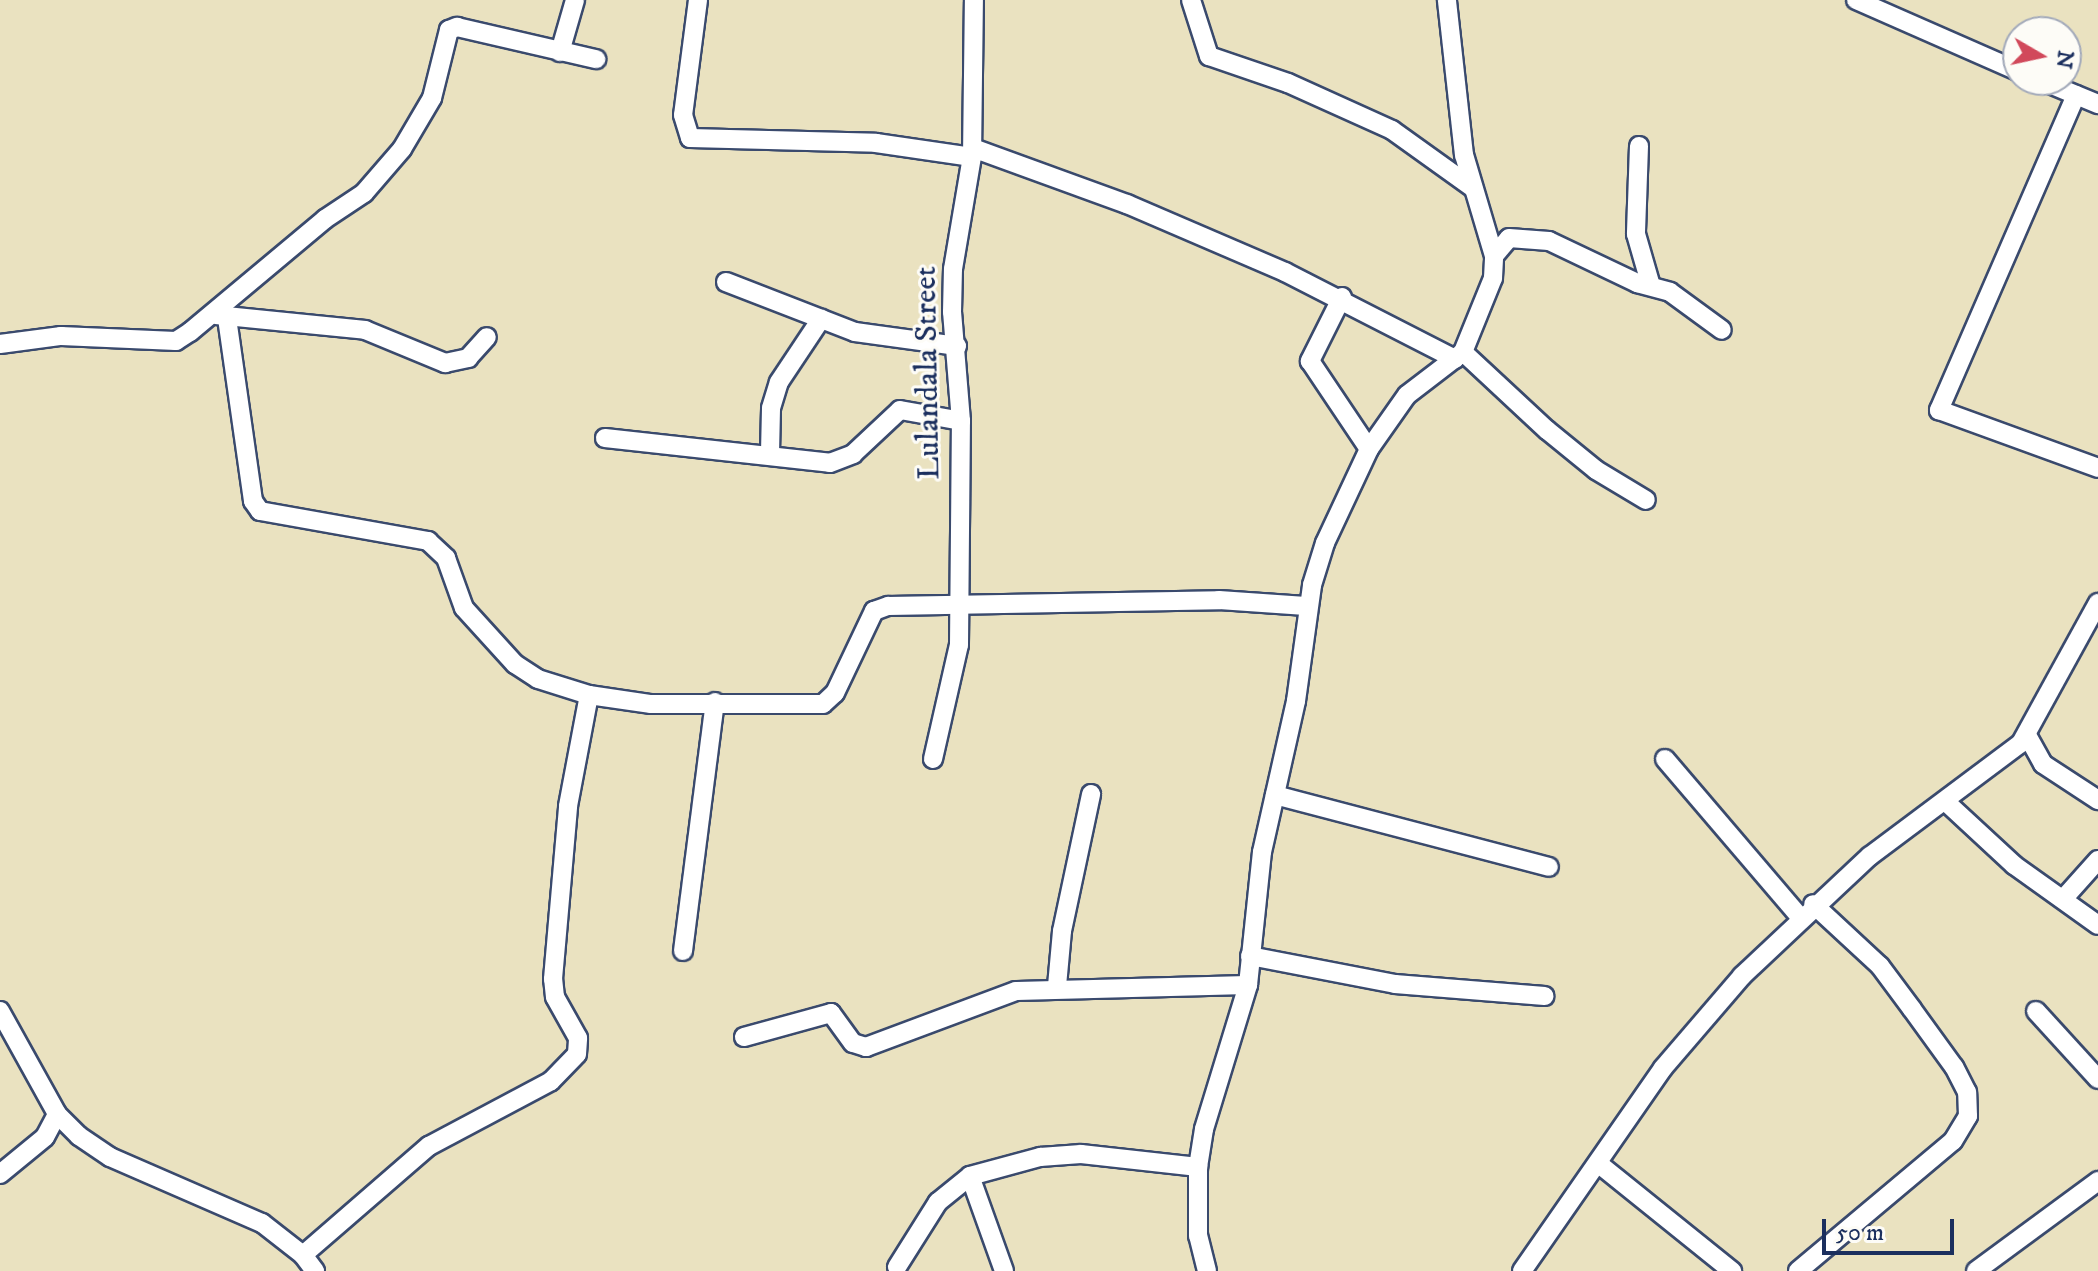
<!DOCTYPE html>
<html>
<head>
<meta charset="utf-8">
<style>
	body { margin:0 }
	#map { position:relative; width:2098px; height:1271px; overflow:hidden; background:#eae2c0; font-family:"IM FELL DW Pica",serif }
	div>[style] { position:absolute }
	.roads { filter:drop-shadow(2px 0 #3a4a6d) drop-shadow(-2px 0 #3a4a6d) drop-shadow(0 2px #3a4a6d) drop-shadow(0 -2px #3a4a6d) }
	.minor>* { height:18px; margin:-9px; padding:0 9px; transform-origin:9px; border-radius:9px; background:#fff }
	span { translate:-50% -50%; white-space:nowrap; text-align:center; line-height:1.15; -webkit-text-stroke:6px #fdfcf7; paint-order:stroke }
	.street-label { font-size:32px; color:#1b2f5e }
	.north { position:absolute; left:2002px; top:16px; width:80px; height:80px; box-sizing:border-box; background:#fdfcf7; border:2px solid #a3aaba; border-radius:50%; rotate:99deg; font-size:22px; font-weight:700; line-height:32px; text-align:center; color:#1b2f5e }
	.north::after { content:''; display:block; margin:auto; width:28px; height:36px; background:#d1495b; clip-path:polygon(50% 0,100% 100%,50% 72%,0 100%) }
	.scale { position:absolute; left:1822px; top:1219px; width:132px; height:36px; box-sizing:border-box; border:4px solid #1b2f5e; border-top:0; padding-left:10px; font-size:24px; line-height:28px; white-space:nowrap; color:#1b2f5e; -webkit-text-stroke:6px #fdfcf7; paint-order:stroke }
</style>
</head>
<body>
<div id="map">
	<div class="roads">
		<div class="minor">
			<div style="left:698px;top:0;width:116px;rotate:97.4deg"></div>
			<div style="left:683px;top:115px;width:24px;rotate:73deg"></div>
			<div style="left:690px;top:138px;width:186px;rotate:1.5deg"></div>
			<div style="left:876px;top:143px;width:97px;rotate:8.3deg"></div>
			<div style="left:1191px;top:0;width:59px;rotate:72.2deg"></div>
			<div style="left:1209px;top:56px;width:83px;rotate:18.9deg"></div>
			<div style="left:1288px;top:83px;width:114px;rotate:24.3deg"></div>
			<div style="left:1392px;top:130px;width:100px;rotate:35.6deg"></div>
			<div style="left:1856px;top:0;width:177px;rotate:23.7deg"></div>
			<div style="left:560px;top:52px;width:54px;rotate:-73.9deg"></div>
			<div style="left:2040px;top:80px;width:63px;rotate:22.5deg"></div>
			<div style="left:2076px;top:95px;width:344px;rotate:113.5deg"></div>
			<div style="left:1939px;top:410px;width:169px;rotate:20deg"></div>
			<div style="left:1639px;top:146px;width:88px;rotate:92deg"></div>
			<div style="left:1636px;top:234px;width:54px;rotate:73.9deg"></div>
			<div style="left:973px;top:148px;width:164px;rotate:20deg"></div>
			<div style="left:1127px;top:204px;width:172px;rotate:23.3deg"></div>
			<div style="left:1285px;top:272px;width:191px;rotate:27.1deg"></div>
			<div style="left:1494px;top:256px;width:23px;rotate:-50deg"></div>
			<div style="left:1509px;top:238px;width:40px;rotate:4.3deg"></div>
			<div style="left:1549px;top:241px;width:98px;rotate:25.5deg"></div>
			<div style="left:1637px;top:283px;width:34px;rotate:15deg"></div>
			<div style="left:1670px;top:292px;width:64px;rotate:36.2deg"></div>
			<div style="left:726px;top:282px;width:138px;rotate:21.2deg"></div>
			<div style="left:855px;top:332px;width:103px;rotate:7.8deg"></div>
			<div style="left:1342px;top:297px;width:72px;rotate:116.6deg"></div>
			<div style="left:1310px;top:361px;width:106px;rotate:56.2deg"></div>
			<div style="left:216px;top:315px;width:150px;rotate:5.7deg"></div>
			<div style="left:365px;top:330px;width:87px;rotate:22.4deg"></div>
			<div style="left:445px;top:363px;width:24px;rotate:-12deg"></div>
			<div style="left:468px;top:358px;width:28px;rotate:-48deg"></div>
			<div style="left:227px;top:318px;width:185px;rotate:81.9deg"></div>
			<div style="left:253px;top:501px;width:12px;rotate:55deg"></div>
			<div style="left:260px;top:511px;width:171px;rotate:10.1deg"></div>
			<div style="left:428px;top:541px;width:25px;rotate:43deg"></div>
			<div style="left:446px;top:558px;width:53px;rotate:70.2deg"></div>
			<div style="left:464px;top:608px;width:76px;rotate:47.7deg"></div>
			<div style="left:515px;top:664px;width:27px;rotate:33deg"></div>
			<div style="left:538px;top:679px;width:53px;rotate:17.4deg"></div>
			<div style="left:589px;top:695px;width:63px;rotate:8.3deg"></div>
			<div style="left:651px;top:704px;width:172px"></div>
			<div style="left:823px;top:704px;width:16px;rotate:-43deg"></div>
			<div style="left:835px;top:693px;width:91px;rotate:-64.6deg"></div>
			<div style="left:874px;top:611px;width:15px;rotate:-20deg"></div>
			<div style="left:888px;top:606px;width:331px;rotate:-1deg"></div>
			<div style="left:1219px;top:600px;width:87px;rotate:3.9deg"></div>
			<div style="left:0;top:344px;width:62px;rotate:-7.5deg"></div>
			<div style="left:61px;top:336px;width:115px;rotate:2.5deg"></div>
			<div style="left:176px;top:341px;width:17px;rotate:-33deg"></div>
			<div style="left:190px;top:332px;width:176px;rotate:-39.9deg"></div>
			<div style="left:325px;top:219px;width:47px;rotate:-33.7deg"></div>
			<div style="left:364px;top:193px;width:58px;rotate:-49.2deg"></div>
			<div style="left:402px;top:149px;width:59px;rotate:-59.5deg"></div>
			<div style="left:432px;top:98px;width:70px;rotate:-76deg"></div>
			<div style="left:449px;top:30px;width:9px;rotate:-21deg"></div>
			<div style="left:457px;top:27px;width:143px;rotate:13deg"></div>
			<div style="left:1463px;top:352px;width:115px;rotate:42.9deg"></div>
			<div style="left:1547px;top:430px;width:63px;rotate:39.2deg"></div>
			<div style="left:1596px;top:470px;width:58px;rotate:31deg"></div>
			<div style="left:605px;top:438px;width:226px;rotate:6.3deg"></div>
			<div style="left:830px;top:463px;width:25px;rotate:-21deg"></div>
			<div style="left:853px;top:454px;width:64px;rotate:-43.1deg"></div>
			<div style="left:900px;top:410px;width:62px;rotate:10.2deg"></div>
			<div style="left:770px;top:453px;width:45px;rotate:-88.7deg"></div>
			<div style="left:771px;top:408px;width:27px;rotate:-73deg"></div>
			<div style="left:779px;top:382px;width:76px;rotate:-56.3deg"></div>
			<div style="left:2027px;top:735px;width:33px;rotate:61deg"></div>
			<div style="left:2043px;top:764px;width:66px;rotate:33.2deg"></div>
			<div style="left:933px;top:759px;width:117px;rotate:-77.2deg"></div>
			<div style="left:959px;top:645px;width:224px;rotate:-89.5deg"></div>
			<div style="left:961px;top:421px;width:109px;rotate:-94.7deg"></div>
			<div style="left:952px;top:312px;width:43px;rotate:-88.7deg"></div>
			<div style="left:953px;top:269px;width:114px;rotate:-80.4deg"></div>
			<div style="left:972px;top:157px;width:157px;rotate:-89.3deg"></div>
			<div style="left:1665px;top:759px;width:208px;rotate:49.5deg"></div>
			<div style="left:1275px;top:795px;width:283px;rotate:14.7deg"></div>
			<div style="left:1946px;top:802px;width:93px;rotate:42.8deg"></div>
			<div style="left:2014px;top:865px;width:103px;rotate:35.5deg"></div>
			<div style="left:2064px;top:898px;width:51px;rotate:-48.2deg"></div>
			<div style="left:683px;top:951px;width:251px;rotate:-82.7deg"></div>
			<div style="left:1250px;top:956px;width:148px;rotate:10.9deg"></div>
			<div style="left:1395px;top:984px;width:150px;rotate:4.6deg"></div>
			<div style="left:1057px;top:986px;width:55px;rotate:-84.8deg"></div>
			<div style="left:1062px;top:931px;width:140px;rotate:-78deg"></div>
			<div style="left:0;top:1011px;width:118px;rotate:61deg"></div>
			<div style="left:57px;top:1114px;width:31px;rotate:45deg"></div>
			<div style="left:79px;top:1136px;width:37px;rotate:34deg"></div>
			<div style="left:110px;top:1157px;width:166px;rotate:23.5deg"></div>
			<div style="left:262px;top:1223px;width:52px;rotate:38deg"></div>
			<div style="left:303px;top:1255px;width:20px;rotate:53deg"></div>
			<div style="left:2036px;top:1011px;width:92px;rotate:47.6deg"></div>
			<div style="left:744px;top:1037px;width:90px;rotate:-15.4deg"></div>
			<div style="left:831px;top:1013px;width:37px;rotate:54deg"></div>
			<div style="left:853px;top:1043px;width:14px;rotate:17deg"></div>
			<div style="left:866px;top:1047px;width:160px;rotate:-20.5deg"></div>
			<div style="left:1016px;top:991px;width:232px;rotate:-1.5deg"></div>
			<div style="left:1599px;top:1164px;width:171px;rotate:38.8deg"></div>
			<div style="left:0;top:1174px;width:58px;rotate:-39.4deg"></div>
			<div style="left:45px;top:1137px;width:26px;rotate:-62deg"></div>
			<div style="left:970px;top:1176px;width:101px;rotate:70.3deg"></div>
			<div style="left:303px;top:1255px;width:167px;rotate:-40.9deg"></div>
			<div style="left:429px;top:1146px;width:138px;rotate:-28deg"></div>
			<div style="left:551px;top:1081px;width:37px;rotate:-46deg"></div>
			<div style="left:577px;top:1054px;width:16px;rotate:-86deg"></div>
			<div style="left:578px;top:1038px;width:47px;rotate:-119.3deg"></div>
			<div style="left:555px;top:997px;width:18px;rotate:-96deg"></div>
			<div style="left:553px;top:979px;width:174px;rotate:-85deg"></div>
			<div style="left:568px;top:806px;width:113px;rotate:-79.3deg"></div>
			<div style="left:897px;top:1267px;width:77px;rotate:-57.8deg"></div>
			<div style="left:938px;top:1202px;width:41px;rotate:-39.1deg"></div>
			<div style="left:970px;top:1176px;width:73px;rotate:-15.2deg"></div>
			<div style="left:1040px;top:1157px;width:41px;rotate:-4.2deg"></div>
			<div style="left:1081px;top:1154px;width:118px;rotate:6.3deg"></div>
			<div style="left:1207px;top:1271px;width:36px;rotate:-104deg"></div>
			<div style="left:1198px;top:1236px;width:69px;rotate:-90deg"></div>
			<div style="left:1198px;top:1167px;width:38px;rotate:-81deg"></div>
			<div style="left:1204px;top:1129px;width:151px;rotate:-73deg"></div>
			<div style="left:1248px;top:985px;width:134px;rotate:-84deg"></div>
			<div style="left:1262px;top:852px;width:155px;rotate:-77.3deg"></div>
			<div style="left:1296px;top:701px;width:117px;rotate:-82.1deg"></div>
			<div style="left:1312px;top:585px;width:44px;rotate:-72.8deg"></div>
			<div style="left:1325px;top:543px;width:104px;rotate:-64.9deg"></div>
			<div style="left:1369px;top:449px;width:66px;rotate:-54.9deg"></div>
			<div style="left:1407px;top:395px;width:71px;rotate:-37.5deg"></div>
			<div style="left:1463px;top:352px;width:80px;rotate:-67.9deg"></div>
			<div style="left:1493px;top:278px;width:22px;rotate:-87deg"></div>
			<div style="left:1494px;top:256px;width:105px;rotate:-106.5deg"></div>
			<div style="left:1464px;top:155px;width:156px;rotate:-96.3deg"></div>
			<div style="left:1522px;top:1271px;width:247px;rotate:-55.2deg"></div>
			<div style="left:1663px;top:1068px;width:121px;rotate:-49.3deg"></div>
			<div style="left:1742px;top:976px;width:175px;rotate:-43.2deg"></div>
			<div style="left:1870px;top:856px;width:189px;rotate:-36.8deg"></div>
			<div style="left:2021px;top:743px;width:160px;rotate:-61.2deg"></div>
			<div style="left:1798px;top:1271px;width:202px;rotate:-40deg"></div>
			<div style="left:1953px;top:1141px;width:29px;rotate:-59deg"></div>
			<div style="left:1968px;top:1116px;width:24px;rotate:-92deg"></div>
			<div style="left:1967px;top:1092px;width:28px;rotate:-117deg"></div>
			<div style="left:1954px;top:1067px;width:72px;rotate:-125.9deg"></div>
			<div style="left:1912px;top:1009px;width:54px;rotate:-126.7deg"></div>
			<div style="left:1880px;top:966px;width:91px;rotate:-137.2deg"></div>
			<div style="left:1976px;top:1271px;width:152px;rotate:-36.4deg"></div>
		</div>
	</div>
	<div class="street-label">
		<span style="left:928px;top:373px;rotate:-91deg">Lulandala Street</span>
	</div>
	<div class="north">N</div>
	<div class="scale">50 m</div>
</div>
</body>
</html>
